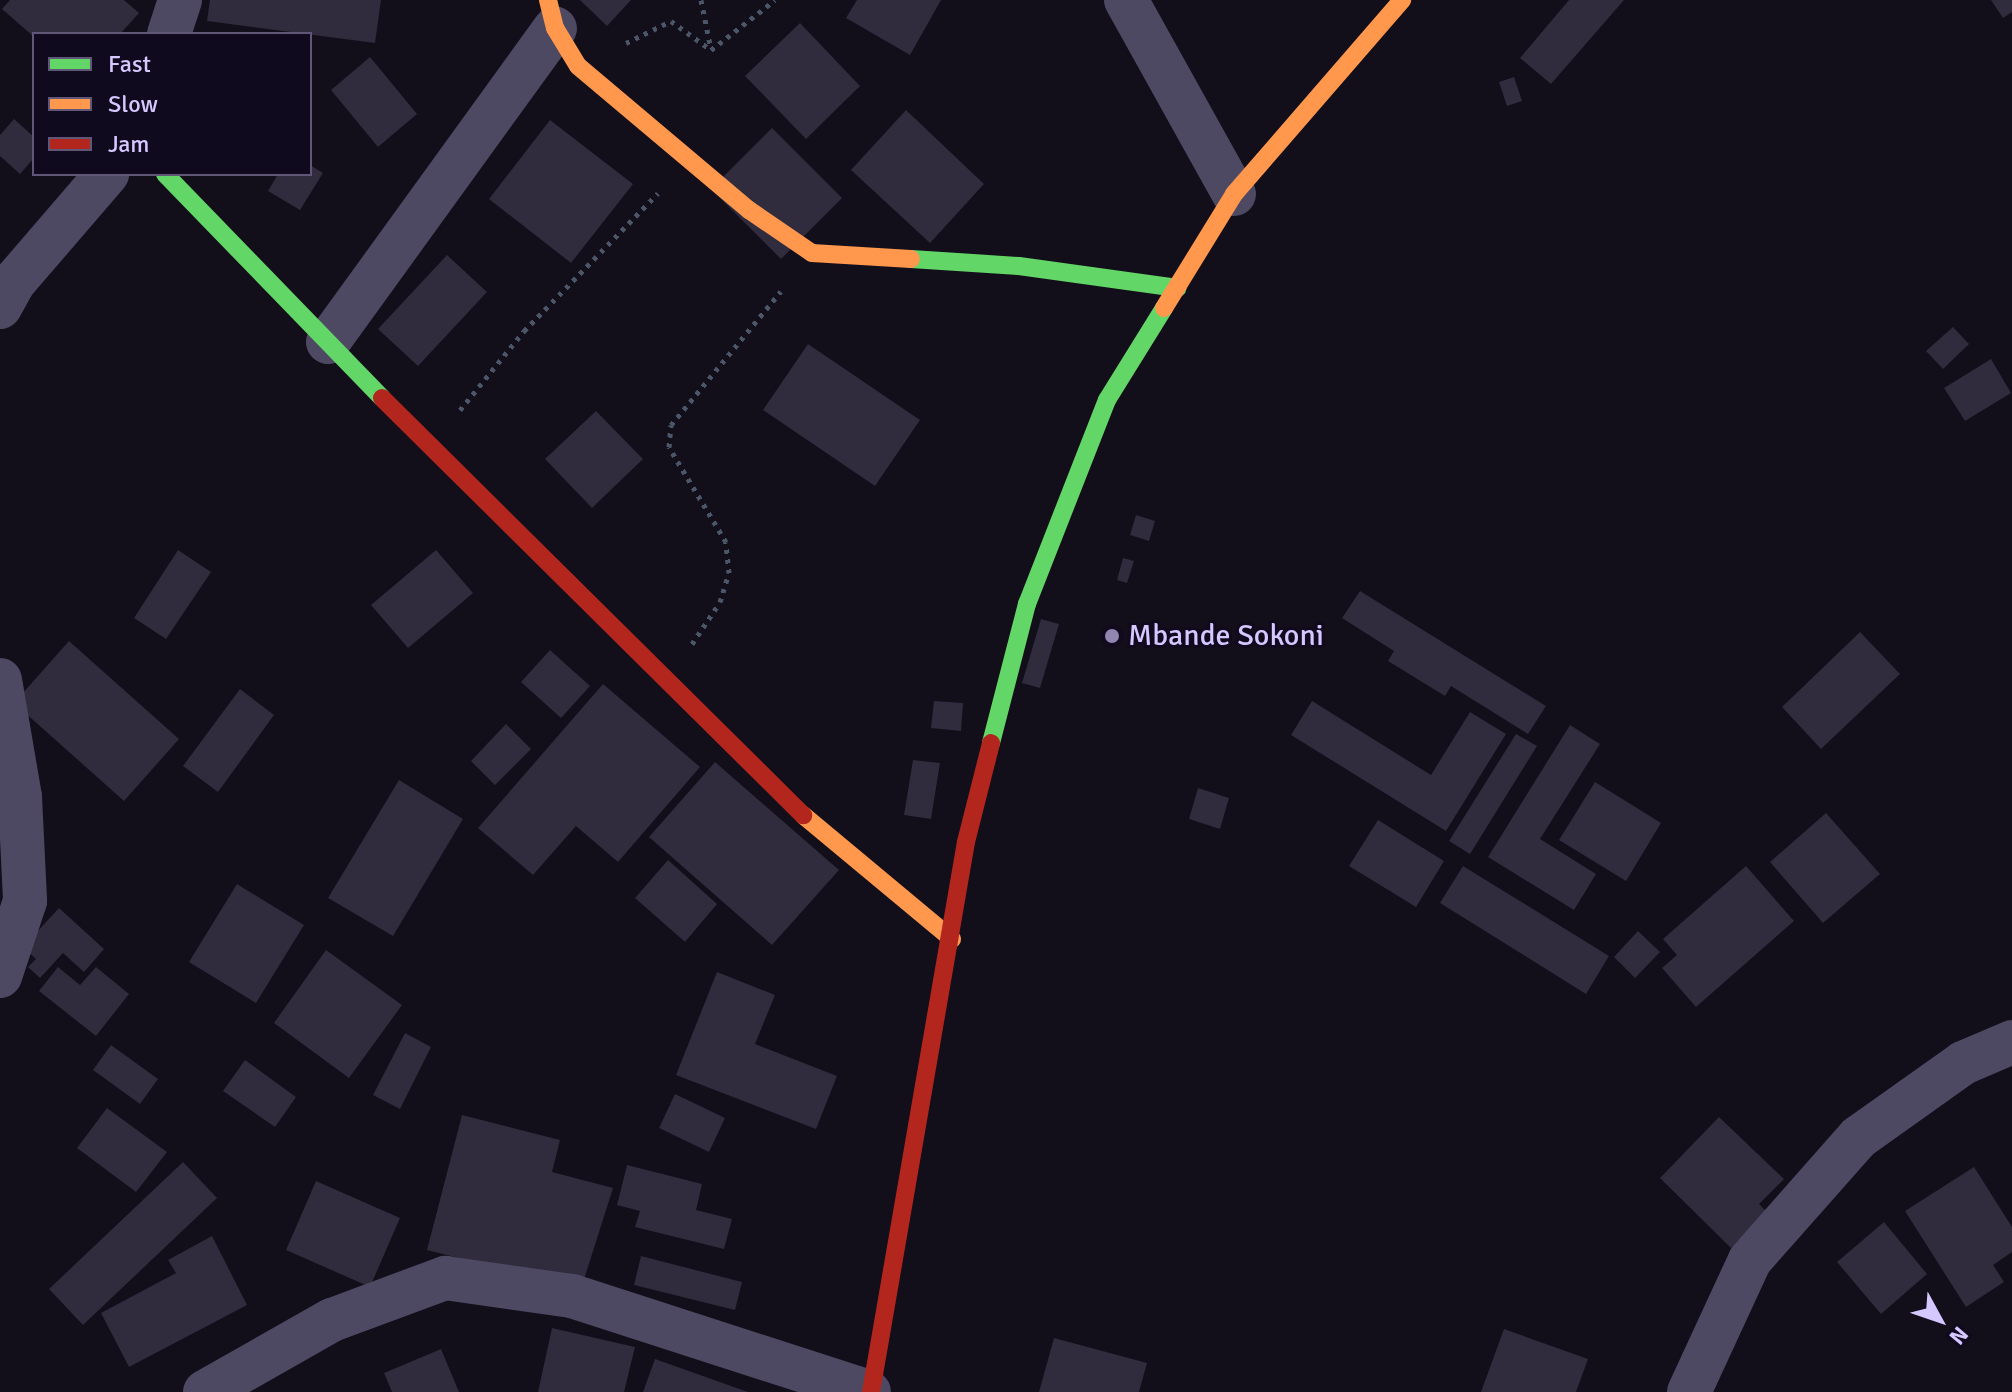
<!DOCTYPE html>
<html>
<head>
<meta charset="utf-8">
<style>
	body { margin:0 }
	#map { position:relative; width:2012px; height:1392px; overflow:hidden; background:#120e1a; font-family:Signika,sans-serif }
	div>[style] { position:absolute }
	.building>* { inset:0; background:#302b3d }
	.path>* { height:5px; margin-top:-2.5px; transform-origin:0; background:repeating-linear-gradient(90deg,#4b5768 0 4px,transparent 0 10px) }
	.street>* { height:44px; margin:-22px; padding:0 22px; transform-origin:22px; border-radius:22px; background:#4e4963 }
	.fast>* { height:18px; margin:-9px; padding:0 9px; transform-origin:9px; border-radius:9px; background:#63d668 }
	.slow>* { height:18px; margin:-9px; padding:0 9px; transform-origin:9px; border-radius:9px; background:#ff974d }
	.jam>* { height:18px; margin:-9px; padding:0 9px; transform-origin:9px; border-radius:9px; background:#b3261e }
	.dots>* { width:22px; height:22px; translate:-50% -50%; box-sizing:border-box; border:4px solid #100a1e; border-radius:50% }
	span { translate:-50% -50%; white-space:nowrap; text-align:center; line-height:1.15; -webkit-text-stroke:6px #100a1e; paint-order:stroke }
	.poi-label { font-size:30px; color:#d5c7ff }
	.left { translate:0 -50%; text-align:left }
	.legend { position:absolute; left:32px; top:32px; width:280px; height:144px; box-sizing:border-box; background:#100a1e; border:2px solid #5f5678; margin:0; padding:10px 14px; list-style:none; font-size:24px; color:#d5c7ff }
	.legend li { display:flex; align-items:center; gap:16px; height:40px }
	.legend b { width:40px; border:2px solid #5f5678 }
	.north { position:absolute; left:1900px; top:1280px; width:80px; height:80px; -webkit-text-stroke:6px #100a1e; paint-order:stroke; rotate:130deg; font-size:22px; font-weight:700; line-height:32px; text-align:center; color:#d5c7ff }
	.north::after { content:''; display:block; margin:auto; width:28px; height:36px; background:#d5c7ff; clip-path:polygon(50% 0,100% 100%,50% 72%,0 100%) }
</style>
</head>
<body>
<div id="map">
	<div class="building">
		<div style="clip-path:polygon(10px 0,124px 0,139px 13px,120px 34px,34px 37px,2px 9px)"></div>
		<div style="clip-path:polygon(210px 0,381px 0,375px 43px,207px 21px)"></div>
		<div style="clip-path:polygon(580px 0,631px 0,607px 26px)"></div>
		<div style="clip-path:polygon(857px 0,941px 0,910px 55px,846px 18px)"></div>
		<div style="clip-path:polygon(1569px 0,1624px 0,1551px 84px,1520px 58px)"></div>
		<div style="clip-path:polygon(1991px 0,2012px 0,2012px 12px,2003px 18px)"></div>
		<div style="clip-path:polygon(800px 23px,860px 86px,806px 139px,745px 76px)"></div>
		<div style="clip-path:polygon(370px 57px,417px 114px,378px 147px,331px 90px)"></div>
		<div style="clip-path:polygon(1514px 77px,1522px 101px,1507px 106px,1499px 82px)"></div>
		<div style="clip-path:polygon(906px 110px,984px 184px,930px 243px,851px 170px)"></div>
		<div style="clip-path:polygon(14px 119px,34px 137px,34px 158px,20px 174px,0 156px,0 135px)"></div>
		<div style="clip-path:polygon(550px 120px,633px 184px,571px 263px,489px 199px)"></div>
		<div style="clip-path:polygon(772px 128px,842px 198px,781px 259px,711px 189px)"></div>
		<div style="clip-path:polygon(310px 165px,323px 173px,300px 210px,268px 191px,278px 174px,310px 174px)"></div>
		<div style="clip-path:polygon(447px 255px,487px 292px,418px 366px,378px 329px)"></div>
		<div style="clip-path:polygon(1953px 327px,1969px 344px,1943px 369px,1926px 351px)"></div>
		<div style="clip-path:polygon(808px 344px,920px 420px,875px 486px,763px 410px)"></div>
		<div style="clip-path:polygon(1991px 359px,2011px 393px,1965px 421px,1944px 388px)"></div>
		<div style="clip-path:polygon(596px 411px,643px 459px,592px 508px,545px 459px)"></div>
		<div style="clip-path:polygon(1136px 515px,1155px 521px,1149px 541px,1130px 535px)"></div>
		<div style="clip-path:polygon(178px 550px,211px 572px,166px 639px,134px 618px)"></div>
		<div style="clip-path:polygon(436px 550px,473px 593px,408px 648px,371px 605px)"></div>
		<div style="clip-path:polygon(1123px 558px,1134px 561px,1127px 583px,1117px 580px)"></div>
		<div style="clip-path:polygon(1360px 591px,1546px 706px,1528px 734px,1451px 686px,1445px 696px,1388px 661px,1394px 651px,1342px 618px)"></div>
		<div style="clip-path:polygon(1041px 619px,1059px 624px,1040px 688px,1022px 683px)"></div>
		<div style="clip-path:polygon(1860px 632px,1900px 674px,1821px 749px,1782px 707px)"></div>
		<div style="clip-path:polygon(69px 641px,179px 739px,124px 801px,14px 703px)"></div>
		<div style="clip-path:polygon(550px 650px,590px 686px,561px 718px,521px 682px)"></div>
		<div style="clip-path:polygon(603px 684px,700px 767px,618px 862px,576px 826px,533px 875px,478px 828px)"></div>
		<div style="clip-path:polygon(240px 689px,274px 715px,218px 792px,183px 766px)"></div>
		<div style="clip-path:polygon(934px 701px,963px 703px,961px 731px,931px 728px)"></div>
		<div style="clip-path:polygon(1312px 701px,1431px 775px,1470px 712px,1506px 734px,1446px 831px,1291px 735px)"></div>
		<div style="clip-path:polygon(506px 724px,531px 749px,495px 785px,471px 761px)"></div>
		<div style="clip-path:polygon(1570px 725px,1600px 744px,1540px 839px,1596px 874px,1574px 910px,1488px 857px)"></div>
		<div style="clip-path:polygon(1516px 734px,1537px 746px,1470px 854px,1449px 841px)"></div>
		<div style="clip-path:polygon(913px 760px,940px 763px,931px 819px,904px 815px)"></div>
		<div style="clip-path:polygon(715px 762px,839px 870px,772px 945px,649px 837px)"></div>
		<div style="clip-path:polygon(399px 780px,463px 819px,393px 936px,328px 898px)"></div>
		<div style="clip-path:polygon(1595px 782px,1661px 823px,1626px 881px,1559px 840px)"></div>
		<div style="clip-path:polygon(1198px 788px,1229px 798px,1220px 829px,1189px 819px)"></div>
		<div style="clip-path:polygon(1826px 813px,1880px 874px,1823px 923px,1770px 862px)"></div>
		<div style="clip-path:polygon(1378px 820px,1444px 861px,1416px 907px,1349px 866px)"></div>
		<div style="clip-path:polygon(668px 860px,717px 904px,685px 942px,635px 898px)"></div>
		<div style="clip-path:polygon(1463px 866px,1609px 956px,1586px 994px,1440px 903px)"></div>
		<div style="clip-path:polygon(1746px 866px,1794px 921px,1696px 1007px,1662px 968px,1677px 955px,1663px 939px)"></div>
		<div style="clip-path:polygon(237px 884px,304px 925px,256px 1003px,189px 962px)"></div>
		<div style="clip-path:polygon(59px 908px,104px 949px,84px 972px,63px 953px,40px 978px,28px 967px,36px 959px,23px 947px)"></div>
		<div style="clip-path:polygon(1638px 931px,1660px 952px,1635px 978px,1614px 957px)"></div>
		<div style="clip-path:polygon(326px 950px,402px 1005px,349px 1078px,274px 1023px)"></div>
		<div style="clip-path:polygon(58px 967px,80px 985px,96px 967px,129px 994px,96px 1036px,39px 991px)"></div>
		<div style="clip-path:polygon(717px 972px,775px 995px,755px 1044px,837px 1076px,816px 1129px,676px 1075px)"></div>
		<div style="clip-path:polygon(405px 1033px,431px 1047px,400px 1109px,373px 1095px)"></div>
		<div style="clip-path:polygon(111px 1045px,158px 1079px,140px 1104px,93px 1070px)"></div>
		<div style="clip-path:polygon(245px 1060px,296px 1097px,275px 1127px,223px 1091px)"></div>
		<div style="clip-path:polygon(675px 1094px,725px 1118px,709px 1152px,659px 1128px)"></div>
		<div style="clip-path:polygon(107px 1108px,167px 1152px,136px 1192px,77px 1148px)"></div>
		<div style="clip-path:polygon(462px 1115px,560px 1140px,552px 1172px,613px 1188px,581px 1289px,427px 1250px)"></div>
		<div style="clip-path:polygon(1719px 1117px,1784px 1179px,1759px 1204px,1766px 1211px,1731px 1248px,1660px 1178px)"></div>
		<div style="clip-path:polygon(183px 1162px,217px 1198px,83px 1325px,49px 1289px)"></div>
		<div style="clip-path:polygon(627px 1165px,702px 1184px,696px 1210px,732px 1219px,724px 1249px,635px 1227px,640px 1211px,617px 1205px)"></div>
		<div style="clip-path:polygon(1974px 1167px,2012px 1227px,2012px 1252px,1993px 1265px,2004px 1282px,1966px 1307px,1905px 1211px)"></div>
		<div style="clip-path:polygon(316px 1181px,400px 1218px,370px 1287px,286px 1250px)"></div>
		<div style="clip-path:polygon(1884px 1222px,1927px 1274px,1881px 1314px,1837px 1262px)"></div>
		<div style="clip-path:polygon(212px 1236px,247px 1305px,129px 1367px,101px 1313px,176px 1273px,168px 1260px)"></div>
		<div style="clip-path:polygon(641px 1256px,742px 1282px,735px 1310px,634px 1285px)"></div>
		<div style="clip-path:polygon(552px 1328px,635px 1347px,624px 1392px,538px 1392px)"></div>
		<div style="clip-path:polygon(1504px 1329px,1588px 1359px,1576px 1392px,1481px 1392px)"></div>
		<div style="clip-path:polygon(1054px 1338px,1147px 1363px,1139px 1392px,1039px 1392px)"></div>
		<div style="clip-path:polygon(441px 1349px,459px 1392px,392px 1392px,384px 1373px)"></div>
		<div style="clip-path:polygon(655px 1359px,748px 1392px,643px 1392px)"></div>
	</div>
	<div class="path">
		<div style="left:701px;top:0;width:50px;rotate:78.5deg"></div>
		<div style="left:626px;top:43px;width:50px;rotate:-26.1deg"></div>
		<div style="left:671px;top:21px;width:49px;rotate:35.9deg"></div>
		<div style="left:711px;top:50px;width:81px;rotate:-38deg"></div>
		<div style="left:460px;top:410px;width:102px;rotate:-51deg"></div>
		<div style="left:524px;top:331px;width:192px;rotate:-45.8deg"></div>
		<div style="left:692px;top:644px;width:50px;rotate:-56.3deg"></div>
		<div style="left:720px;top:602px;width:30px;rotate:-73deg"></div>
		<div style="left:729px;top:573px;width:31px;rotate:-96deg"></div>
		<div style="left:726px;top:542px;width:111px;rotate:-121deg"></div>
		<div style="left:669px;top:447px;width:22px;rotate:-85deg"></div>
		<div style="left:671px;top:425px;width:173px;rotate:-50.6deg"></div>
	</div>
	<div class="street">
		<div style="left:1126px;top:0;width:222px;rotate:60.9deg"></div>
		<div style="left:169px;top:34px;width:36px;rotate:-72deg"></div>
		<div style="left:0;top:307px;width:29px;rotate:-61deg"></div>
		<div style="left:14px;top:282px;width:143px;rotate:-49.3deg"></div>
		<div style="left:328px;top:342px;width:387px;rotate:-54.1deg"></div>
		<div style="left:0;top:680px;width:119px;rotate:80.3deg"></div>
		<div style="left:20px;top:797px;width:104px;rotate:87.2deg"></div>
		<div style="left:25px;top:901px;width:79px;rotate:108.4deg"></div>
		<div style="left:205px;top:1392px;width:146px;rotate:-29.6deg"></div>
		<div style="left:332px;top:1320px;width:121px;rotate:-20.4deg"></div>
		<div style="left:445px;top:1278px;width:128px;rotate:8.1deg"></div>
		<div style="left:572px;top:1296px;width:312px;rotate:17.9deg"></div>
		<div style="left:1689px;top:1392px;width:145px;rotate:-65.2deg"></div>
		<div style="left:1750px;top:1260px;width:164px;rotate:-48.5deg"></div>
		<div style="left:1859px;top:1137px;width:128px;rotate:-35.4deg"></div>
		<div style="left:1963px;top:1063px;width:53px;rotate:-23.2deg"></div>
	</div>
	<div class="fast">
		<div style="left:165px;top:174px;width:312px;rotate:45.9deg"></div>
		<div style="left:911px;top:259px;width:108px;rotate:3.7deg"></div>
		<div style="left:1019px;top:266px;width:160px;rotate:7.9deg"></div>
		<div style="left:991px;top:743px;width:144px;rotate:-75.5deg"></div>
		<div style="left:1027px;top:604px;width:219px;rotate:-68.6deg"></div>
		<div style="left:1107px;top:400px;width:108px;rotate:-58.2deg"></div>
	</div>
	<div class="slow">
		<div style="left:548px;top:0;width:29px;rotate:76deg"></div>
		<div style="left:555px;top:28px;width:44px;rotate:58.8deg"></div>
		<div style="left:578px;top:66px;width:224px;rotate:40.1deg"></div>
		<div style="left:749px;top:210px;width:76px;rotate:34.3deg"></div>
		<div style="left:812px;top:253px;width:99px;rotate:3.5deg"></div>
		<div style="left:1164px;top:308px;width:134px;rotate:-58.4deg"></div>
		<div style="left:1234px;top:194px;width:257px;rotate:-49.1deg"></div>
		<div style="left:803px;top:815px;width:194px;rotate:39.8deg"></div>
	</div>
	<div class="jam">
		<div style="left:382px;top:398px;width:593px;rotate:44.73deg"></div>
		<div style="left:871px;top:1392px;width:558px;rotate:-80.2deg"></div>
		<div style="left:966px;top:842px;width:102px;rotate:-75.8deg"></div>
	</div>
	<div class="dots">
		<div style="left:1112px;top:636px;background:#9186af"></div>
	</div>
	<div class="poi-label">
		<span class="left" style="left:1128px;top:636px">Mbande Sokoni</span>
	</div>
	<ul class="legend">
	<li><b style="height:10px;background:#63d668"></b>Fast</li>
	<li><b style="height:10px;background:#ff974d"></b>Slow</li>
	<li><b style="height:10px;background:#b3261e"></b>Jam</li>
	</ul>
	<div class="north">N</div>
</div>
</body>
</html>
